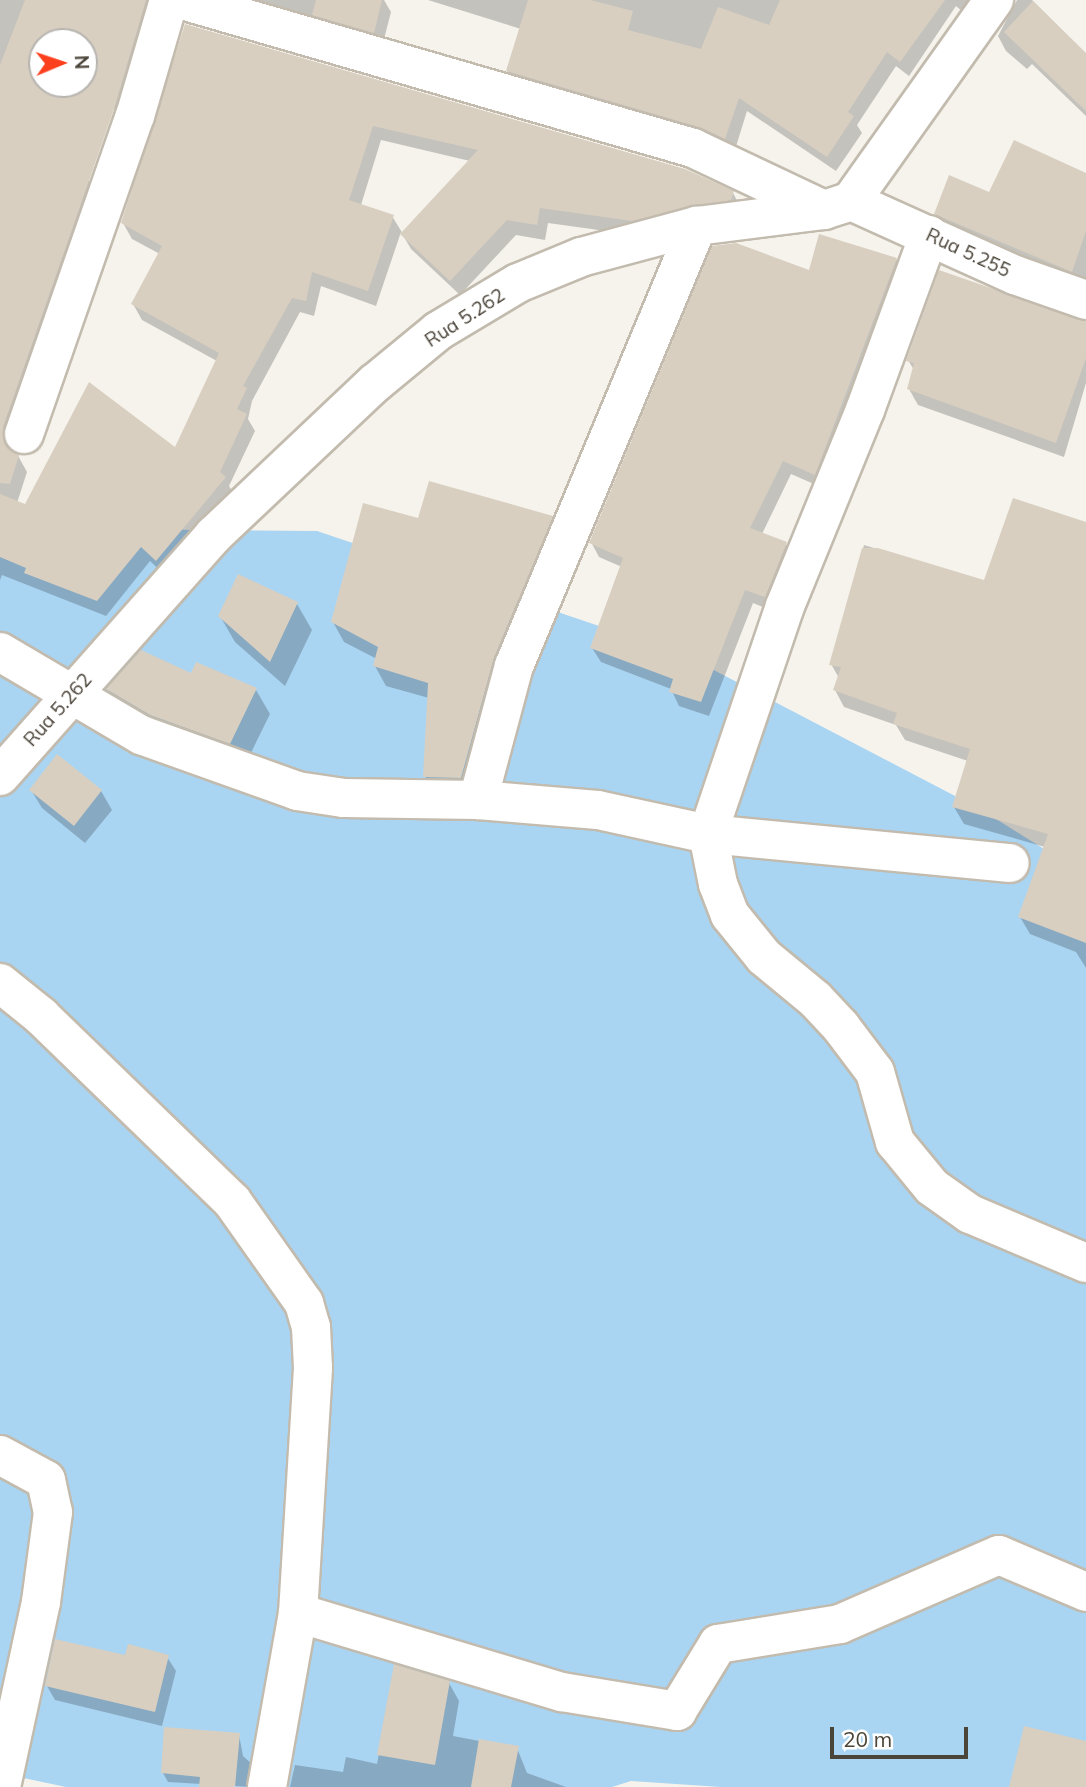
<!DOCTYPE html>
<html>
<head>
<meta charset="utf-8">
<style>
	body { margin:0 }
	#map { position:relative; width:1086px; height:1787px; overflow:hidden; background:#f6f3ec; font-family:Mulish,sans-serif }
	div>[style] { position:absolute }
	.water>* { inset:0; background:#a9d4f2 }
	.shadow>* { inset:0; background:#0003 }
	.building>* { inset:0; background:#d8cfc1 }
	.roads { filter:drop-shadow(2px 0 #c2bbae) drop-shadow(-2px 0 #c2bbae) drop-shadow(0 2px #c2bbae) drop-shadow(0 -2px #c2bbae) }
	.minor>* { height:38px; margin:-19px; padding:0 19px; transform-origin:19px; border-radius:19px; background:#fff }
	span { translate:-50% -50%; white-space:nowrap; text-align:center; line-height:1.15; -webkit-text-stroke:5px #fff; paint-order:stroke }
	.street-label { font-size:19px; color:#4b4439 }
	.north { position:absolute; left:28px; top:28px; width:70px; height:70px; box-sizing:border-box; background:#fff; border:2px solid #b7b4b0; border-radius:50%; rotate:88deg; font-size:19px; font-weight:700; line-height:28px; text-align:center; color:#4b4439 }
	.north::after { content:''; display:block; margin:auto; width:24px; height:32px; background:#fc3f1d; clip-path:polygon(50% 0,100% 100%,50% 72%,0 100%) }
	.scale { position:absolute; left:830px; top:1727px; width:138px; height:32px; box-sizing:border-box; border:4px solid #4b4439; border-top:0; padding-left:9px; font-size:21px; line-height:24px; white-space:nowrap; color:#4b4439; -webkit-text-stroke:5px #fff; paint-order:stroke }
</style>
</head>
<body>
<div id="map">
	<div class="water">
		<div style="clip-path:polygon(0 528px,317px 531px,685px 655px,980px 809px,1086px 875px,1086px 1787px,721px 1787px,631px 1781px,612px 1787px,66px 1787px,0 1773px)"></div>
	</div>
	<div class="shadow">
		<div style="clip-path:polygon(0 0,149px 0,126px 113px,50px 84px,84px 84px,84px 42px,42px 42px,42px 84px,49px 84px,0 117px)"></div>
		<div style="clip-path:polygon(232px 0,384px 0,391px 12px,382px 47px)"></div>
		<div style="clip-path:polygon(428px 0,989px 0,972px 20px,956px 6px,909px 76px,896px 66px,857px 125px,862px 133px,836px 171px,747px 111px,734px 153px,516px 86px,507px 71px,521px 29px)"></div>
		<div style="clip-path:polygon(1017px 0,1032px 0,1086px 54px,1086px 116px,1032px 64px,1027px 69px,1006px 51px,998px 36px)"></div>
		<div style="clip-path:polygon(evenodd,186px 26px,733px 193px,741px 208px,642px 236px,548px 223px,545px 240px,516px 235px,460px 295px,411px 249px,401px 232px,376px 306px,321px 286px,314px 316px,300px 312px,252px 401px,248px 419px,255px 431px,229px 486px,234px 494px,165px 575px,150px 561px,106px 616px,2px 575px,0 580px,0 154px,89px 181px,97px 196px,11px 443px,27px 472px,17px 503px,25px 507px,176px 449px,217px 361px,142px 320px,133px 304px,160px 254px,132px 239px,123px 223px,186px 26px,381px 140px,470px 161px,403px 234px,392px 216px,361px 205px,381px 140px)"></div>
		<div style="clip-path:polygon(1086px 175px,1086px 286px,943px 226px,936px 214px,990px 194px)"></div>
		<div style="clip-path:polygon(896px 259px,905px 274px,823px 488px,791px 474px,762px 534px,786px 544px,795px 558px,773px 611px,753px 603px,709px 716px,679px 706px,671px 689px,601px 662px,592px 648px,622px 567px,599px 557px,591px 542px,810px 273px)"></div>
		<div style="clip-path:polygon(1086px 321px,1086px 383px,1064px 457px,918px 405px,909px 389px,914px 370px,908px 360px)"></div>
		<div style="clip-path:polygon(551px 518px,563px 537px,472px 797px,436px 796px,425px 776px,429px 698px,386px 686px,375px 666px,377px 659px,344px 642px,333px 622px,419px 521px)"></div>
		<div style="clip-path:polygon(1086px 534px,1086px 968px,1076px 952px,1030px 934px,1020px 917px,1045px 847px,964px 824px,954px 807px,968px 761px,905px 740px,896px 725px,844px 707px,835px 690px,839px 678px,831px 664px,864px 545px,986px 582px)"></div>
		<div style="clip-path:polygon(239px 576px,297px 604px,312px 630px,285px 686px,235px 642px,220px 616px)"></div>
		<div style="clip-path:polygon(191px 675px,256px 690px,270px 714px,244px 767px,122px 714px,108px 689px)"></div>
		<div style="clip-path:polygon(58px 757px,101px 791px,112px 810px,85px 843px,42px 808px,31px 790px)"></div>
		<div style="clip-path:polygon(126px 1657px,167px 1657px,176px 1671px,162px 1726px,55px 1700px,47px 1686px)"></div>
		<div style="clip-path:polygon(395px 1667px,449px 1683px,459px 1701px,453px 1736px,517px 1748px,527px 1773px,566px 1787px,290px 1787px,295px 1765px,343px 1772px,346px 1757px,377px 1764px)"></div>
		<div style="clip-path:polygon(239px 1735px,243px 1756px,254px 1766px,252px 1787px,168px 1782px,163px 1773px)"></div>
	</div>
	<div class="building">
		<div style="clip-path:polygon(evenodd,25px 0,146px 0,114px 109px,3px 427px,7px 448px,19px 455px,10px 484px,0 483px,0 65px,25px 0,42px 42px,84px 42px,84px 84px,42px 84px,42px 42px)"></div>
		<div style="clip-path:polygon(316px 0,382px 0,374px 33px,312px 15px)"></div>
		<div style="clip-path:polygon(528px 0,590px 0,633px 11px,628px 30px,701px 49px,718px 7px,769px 25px,780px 0,945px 0,900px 62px,887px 52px,848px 112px,854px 116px,827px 157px,739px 98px,725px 139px,699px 127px,506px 71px)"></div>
		<div style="clip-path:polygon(1033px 1px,1086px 53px,1086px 111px,1004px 32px)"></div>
		<div style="clip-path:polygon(185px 24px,685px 169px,734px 191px,731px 200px,632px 221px,540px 208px,537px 225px,507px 220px,450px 281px,400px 234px,478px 150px,373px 126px,349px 200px,394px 215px,368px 291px,312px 272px,306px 301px,292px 298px,243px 386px,247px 388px,237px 409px,247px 414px,220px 472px,226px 477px,156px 561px,141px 547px,97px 601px,24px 573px,26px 568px,0 557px,0 494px,25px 504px,89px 382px,175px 447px,219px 353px,131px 304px,162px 246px,121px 223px)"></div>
		<div style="clip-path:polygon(1014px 140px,1086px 173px,1086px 231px,1072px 272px,934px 214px,949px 175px,989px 192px)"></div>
		<div style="clip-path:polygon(819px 234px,897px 258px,815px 475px,783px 461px,750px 528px,787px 542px,765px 597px,745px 590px,701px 702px,669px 692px,673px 679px,590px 648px,623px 558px,589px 543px,712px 246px,736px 243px,809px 270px)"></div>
		<div style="clip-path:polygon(939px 270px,1086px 321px,1086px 358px,1056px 443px,907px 389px,914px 363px,906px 361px)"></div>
		<div style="clip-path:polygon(429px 481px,553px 516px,494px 658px,461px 778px,423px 777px,428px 683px,373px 666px,378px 647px,331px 622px,363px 503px,418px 518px)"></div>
		<div style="clip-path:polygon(1013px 498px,1086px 522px,1086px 943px,1018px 917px,1048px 834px,952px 807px,970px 749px,893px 724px,897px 713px,833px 690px,841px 667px,829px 665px,862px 548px,878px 548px,984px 580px)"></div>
		<div style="clip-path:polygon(238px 574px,298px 602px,270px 662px,218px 616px)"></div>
		<div style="clip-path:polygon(141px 650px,191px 673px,196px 662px,257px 688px,230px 744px,150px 715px,106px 689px)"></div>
		<div style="clip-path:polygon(57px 754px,102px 790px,74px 826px,29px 790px)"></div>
		<div style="clip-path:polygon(55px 1639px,125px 1655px,128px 1644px,169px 1655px,155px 1712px,45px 1686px)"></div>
		<div style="clip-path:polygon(394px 1664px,450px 1681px,435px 1765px,377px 1755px)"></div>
		<div style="clip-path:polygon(1024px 1726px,1086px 1741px,1086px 1787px,1009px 1787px)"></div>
		<div style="clip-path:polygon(164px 1727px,240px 1733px,235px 1787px,199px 1787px,200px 1777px,161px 1773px)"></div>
		<div style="clip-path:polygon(479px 1739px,519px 1746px,511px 1787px,471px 1787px)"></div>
	</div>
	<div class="roads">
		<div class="minor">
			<div style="left:182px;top:0;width:532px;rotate:16.15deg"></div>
			<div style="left:693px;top:148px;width:145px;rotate:25.3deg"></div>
			<div style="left:851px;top:201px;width:180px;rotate:24.3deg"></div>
			<div style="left:1015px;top:275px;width:75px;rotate:19.4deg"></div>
			<div style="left:929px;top:235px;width:186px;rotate:110.1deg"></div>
			<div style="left:865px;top:410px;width:212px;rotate:112.2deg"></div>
			<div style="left:785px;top:606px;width:241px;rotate:108.7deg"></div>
			<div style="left:708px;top:834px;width:51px;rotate:78.7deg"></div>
			<div style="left:718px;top:884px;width:33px;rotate:69deg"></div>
			<div style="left:730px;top:915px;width:54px;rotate:51deg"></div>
			<div style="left:764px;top:957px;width:66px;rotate:39.5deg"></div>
			<div style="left:815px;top:999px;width:38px;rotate:47deg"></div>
			<div style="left:841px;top:1027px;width:56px;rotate:52.9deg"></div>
			<div style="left:875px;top:1072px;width:73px;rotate:74.1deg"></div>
			<div style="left:895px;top:1142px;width:58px;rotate:50.6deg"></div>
			<div style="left:932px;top:1187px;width:47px;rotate:35.4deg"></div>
			<div style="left:970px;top:1214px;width:126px;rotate:22.9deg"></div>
			<div style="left:24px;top:434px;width:337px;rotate:-70.8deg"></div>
			<div style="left:135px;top:116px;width:121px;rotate:-73.7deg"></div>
			<div style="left:0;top:652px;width:164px;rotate:30.5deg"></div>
			<div style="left:141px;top:735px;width:166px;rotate:19.7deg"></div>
			<div style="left:297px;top:791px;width:48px;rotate:8.5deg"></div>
			<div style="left:344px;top:798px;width:134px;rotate:0.9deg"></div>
			<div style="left:478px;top:800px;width:120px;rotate:4.8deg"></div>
			<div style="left:598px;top:810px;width:113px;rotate:12.3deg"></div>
			<div style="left:708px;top:834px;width:303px;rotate:5.5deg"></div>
			<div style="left:0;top:776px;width:322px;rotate:-48.4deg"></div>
			<div style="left:214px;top:535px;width:221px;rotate:-43.4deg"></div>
			<div style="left:375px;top:383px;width:82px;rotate:-39.5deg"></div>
			<div style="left:438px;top:331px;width:93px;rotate:-31deg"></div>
			<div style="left:518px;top:283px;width:68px;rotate:-22.4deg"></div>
			<div style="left:581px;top:257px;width:120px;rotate:-15deg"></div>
			<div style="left:697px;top:226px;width:128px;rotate:-7.2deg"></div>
			<div style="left:824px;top:210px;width:28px;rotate:-18deg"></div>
			<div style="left:851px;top:201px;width:247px;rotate:-54.6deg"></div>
			<div style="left:478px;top:800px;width:139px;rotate:-75deg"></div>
			<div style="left:514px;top:666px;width:477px;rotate:-67.4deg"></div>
			<div style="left:0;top:983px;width:53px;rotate:38.8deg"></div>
			<div style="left:41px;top:1016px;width:266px;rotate:44.1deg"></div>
			<div style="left:232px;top:1201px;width:125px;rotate:54.8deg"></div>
			<div style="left:304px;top:1303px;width:25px;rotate:74deg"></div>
			<div style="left:311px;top:1327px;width:41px;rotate:87.2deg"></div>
			<div style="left:313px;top:1368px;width:245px;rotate:93.5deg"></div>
			<div style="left:298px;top:1613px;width:177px;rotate:100.1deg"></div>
			<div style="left:0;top:1455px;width:52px;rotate:28.5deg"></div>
			<div style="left:46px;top:1480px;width:33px;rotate:78deg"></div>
			<div style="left:53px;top:1512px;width:91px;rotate:97.6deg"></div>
			<div style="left:41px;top:1602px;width:189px;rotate:102.2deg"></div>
			<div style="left:298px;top:1613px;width:276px;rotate:16.7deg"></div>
			<div style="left:562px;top:1692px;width:117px;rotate:9.4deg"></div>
			<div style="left:677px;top:1711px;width:79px;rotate:-58.5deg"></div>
			<div style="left:718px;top:1644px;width:124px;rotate:-9.3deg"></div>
			<div style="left:840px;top:1624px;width:173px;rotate:-23.5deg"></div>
			<div style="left:999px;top:1555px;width:95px;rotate:23deg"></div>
		</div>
	</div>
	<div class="street-label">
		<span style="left:968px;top:253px;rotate:25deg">Rua 5.255</span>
		<span style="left:465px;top:318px;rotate:-33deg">Rua 5.262</span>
		<span style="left:58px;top:710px;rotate:-48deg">Rua 5.262</span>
	</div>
	<div class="north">N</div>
	<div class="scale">20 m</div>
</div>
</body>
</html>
